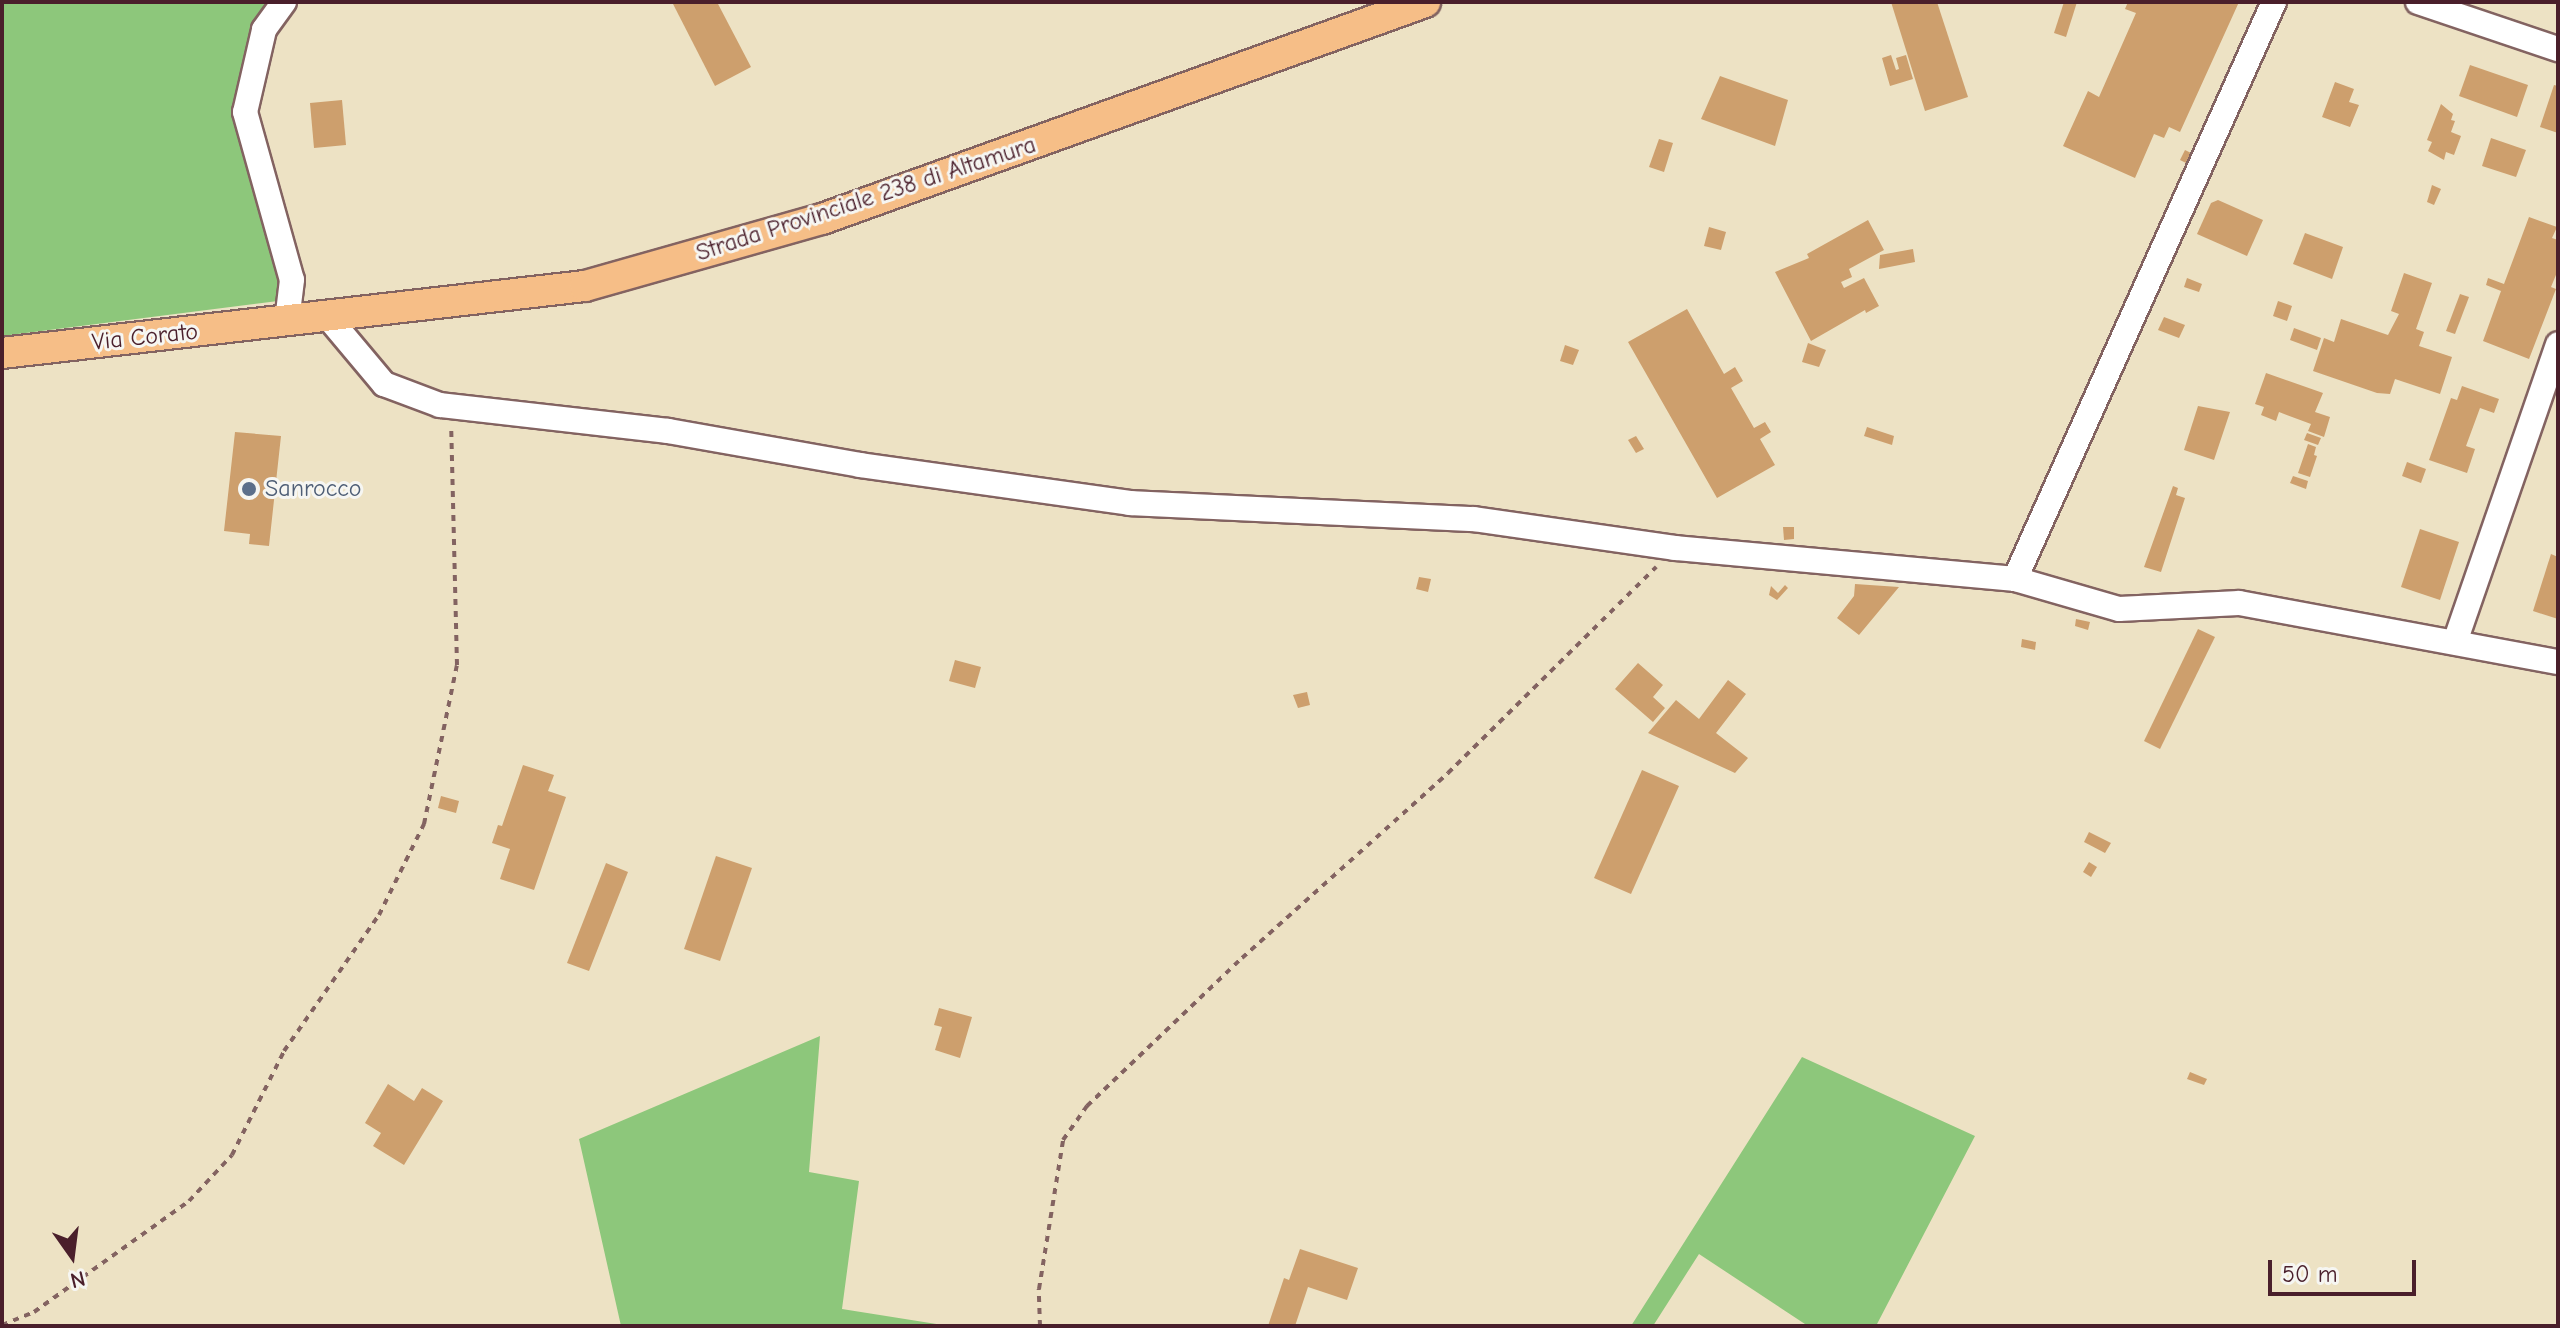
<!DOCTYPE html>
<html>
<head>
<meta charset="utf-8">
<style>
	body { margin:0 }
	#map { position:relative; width:2560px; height:1328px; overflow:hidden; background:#ede2c4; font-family:"Comic Neue",sans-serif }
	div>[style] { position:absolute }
	.green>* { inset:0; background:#8dc77b }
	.building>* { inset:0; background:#cd9f6d }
	.path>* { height:4px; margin-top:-2px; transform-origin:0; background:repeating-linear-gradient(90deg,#836361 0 6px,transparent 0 12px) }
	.roads { filter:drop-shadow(2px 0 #836361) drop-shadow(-2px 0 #836361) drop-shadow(0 2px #836361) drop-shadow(0 -2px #836361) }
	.minor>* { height:24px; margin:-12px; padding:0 12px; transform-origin:12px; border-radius:12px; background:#fff }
	.major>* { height:30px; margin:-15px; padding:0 15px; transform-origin:15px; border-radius:15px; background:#f6be87 }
	.dots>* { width:22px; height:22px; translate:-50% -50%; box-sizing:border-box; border:4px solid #f6f6f2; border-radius:50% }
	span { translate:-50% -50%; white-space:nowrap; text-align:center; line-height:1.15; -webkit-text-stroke:6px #f6f6f2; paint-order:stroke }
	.street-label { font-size:24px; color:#4a1f2b }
	.service-label { font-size:24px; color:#4e5e75 }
	.left { translate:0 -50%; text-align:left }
	.frame { position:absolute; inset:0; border:4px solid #4a1f2b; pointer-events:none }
	.north { position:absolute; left:32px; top:1216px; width:80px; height:80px; -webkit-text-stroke:6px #f6f6f2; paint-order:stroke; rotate:166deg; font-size:22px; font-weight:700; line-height:32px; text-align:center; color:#4a1f2b }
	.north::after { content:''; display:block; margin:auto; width:28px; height:36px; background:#4a1f2b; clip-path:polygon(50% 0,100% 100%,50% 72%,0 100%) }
	.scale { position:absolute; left:2268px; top:1260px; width:148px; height:36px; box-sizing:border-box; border:4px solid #4a1f2b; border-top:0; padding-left:10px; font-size:24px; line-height:28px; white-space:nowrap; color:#4a1f2b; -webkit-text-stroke:6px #f6f6f2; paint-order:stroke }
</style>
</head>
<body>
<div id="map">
	<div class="green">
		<div style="clip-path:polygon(2px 2px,280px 2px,237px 95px,285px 287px,278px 301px,2px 336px)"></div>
		<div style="clip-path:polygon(820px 1036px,809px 1172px,859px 1181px,842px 1309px,949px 1326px,621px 1326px,579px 1139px)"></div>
		<div style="clip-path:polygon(1802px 1057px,1975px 1136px,1876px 1326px,1808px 1326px,1699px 1254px,1653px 1326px,1631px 1326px)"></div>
	</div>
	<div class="building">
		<div style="clip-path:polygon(672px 2px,717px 2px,751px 67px,715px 86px)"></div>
		<div style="clip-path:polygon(1891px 2px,1937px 2px,1968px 97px,1925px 111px)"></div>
		<div style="clip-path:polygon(2064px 2px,2077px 2px,2066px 37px,2054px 33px)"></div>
		<div style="clip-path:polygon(2128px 2px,2239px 2px,2180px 132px,2169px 127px,2164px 138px,2154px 134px,2135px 178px,2063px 146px,2088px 91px,2099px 97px,2136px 13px,2125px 9px)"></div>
		<div style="clip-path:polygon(1891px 55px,1896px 70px,1899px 69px,1896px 58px,1906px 55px,1913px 79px,1890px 86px,1882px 58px)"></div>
		<div style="clip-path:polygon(2470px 65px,2528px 85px,2517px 117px,2459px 96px)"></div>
		<div style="clip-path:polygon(1720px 76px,1788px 100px,1775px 146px,1701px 119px)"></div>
		<div style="clip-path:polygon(2335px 82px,2354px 89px,2349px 102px,2359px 105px,2350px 127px,2322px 117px)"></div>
		<div style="clip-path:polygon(2554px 85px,2558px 86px,2558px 133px,2540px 127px)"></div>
		<div style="clip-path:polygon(342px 100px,346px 145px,314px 148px,310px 103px)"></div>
		<div style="clip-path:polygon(2441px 104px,2453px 114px,2451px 120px,2455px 121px,2451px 132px,2461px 136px,2454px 155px,2446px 152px,2444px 160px,2428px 151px,2432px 142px,2427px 140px)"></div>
		<div style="clip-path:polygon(2491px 138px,2526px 150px,2516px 177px,2482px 166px)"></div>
		<div style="clip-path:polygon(1659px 139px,1673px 143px,1664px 172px,1649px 167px)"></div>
		<div style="clip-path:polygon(2185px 150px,2193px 154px,2188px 164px,2180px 160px)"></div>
		<div style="clip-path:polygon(2432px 185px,2441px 189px,2434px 205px,2427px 202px)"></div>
		<div style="clip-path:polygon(2218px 200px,2263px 220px,2247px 256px,2197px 234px,2211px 203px)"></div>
		<div style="clip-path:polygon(2529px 217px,2557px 227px,2552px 238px,2558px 240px,2558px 270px,2551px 287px,2556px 289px,2529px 359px,2483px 341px,2501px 291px,2486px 285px,2488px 278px,2504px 284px)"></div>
		<div style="clip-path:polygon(1868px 220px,1884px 250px,1849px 269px,1852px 277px,1841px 282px,1844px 288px,1864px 278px,1879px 306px,1866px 313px,1865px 310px,1811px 341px,1775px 272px,1809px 258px,1807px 254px)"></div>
		<div style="clip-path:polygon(1709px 227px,1726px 232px,1721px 250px,1704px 246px)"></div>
		<div style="clip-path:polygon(2305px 233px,2343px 247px,2332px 279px,2293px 264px)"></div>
		<div style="clip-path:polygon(1913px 249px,1915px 262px,1879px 269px,1880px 255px)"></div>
		<div style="clip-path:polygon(2404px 273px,2432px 283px,2416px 329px,2424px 332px,2419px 346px,2452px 357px,2440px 394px,2395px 379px,2390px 394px,2377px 393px,2313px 371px,2324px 338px,2334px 342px,2341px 319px,2388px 335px,2399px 314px,2391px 311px)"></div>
		<div style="clip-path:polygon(2187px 278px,2202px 284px,2199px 292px,2184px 287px)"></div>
		<div style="clip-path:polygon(2460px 294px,2469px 297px,2455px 334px,2446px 331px)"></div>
		<div style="clip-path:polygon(2278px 301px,2292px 306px,2287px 321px,2273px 316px)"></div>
		<div style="clip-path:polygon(1687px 309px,1724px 374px,1735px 367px,1743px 381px,1731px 388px,1754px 428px,1765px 422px,1771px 432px,1760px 439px,1775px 465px,1717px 498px,1628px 342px)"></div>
		<div style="clip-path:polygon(2164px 317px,2185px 325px,2179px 338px,2158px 330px)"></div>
		<div style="clip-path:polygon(2294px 328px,2321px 338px,2317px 350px,2290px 340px)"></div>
		<div style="clip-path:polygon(1808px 343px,1826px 350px,1819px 367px,1802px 362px)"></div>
		<div style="clip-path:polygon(1565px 345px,1579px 350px,1573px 365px,1560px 361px)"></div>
		<div style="clip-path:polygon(2266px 373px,2323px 393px,2315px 412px,2330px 417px,2324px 437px,2308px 431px,2311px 424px,2279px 412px,2276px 421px,2261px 415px,2264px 407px,2255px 404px)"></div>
		<div style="clip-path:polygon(2462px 386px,2499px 399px,2494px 413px,2480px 408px,2466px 446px,2475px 449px,2467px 473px,2429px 460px,2451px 398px,2457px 400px)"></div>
		<div style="clip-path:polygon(2198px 406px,2230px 412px,2214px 460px,2184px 450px)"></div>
		<div style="clip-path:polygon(1867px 427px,1894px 436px,1892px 445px,1864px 436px)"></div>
		<div style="clip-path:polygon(235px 432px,281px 436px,269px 546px,249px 544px,250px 534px,224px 531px)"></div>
		<div style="clip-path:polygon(2307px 433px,2321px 438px,2318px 445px,2304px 440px)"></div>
		<div style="clip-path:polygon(1636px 436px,1644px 449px,1636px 453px,1628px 440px)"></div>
		<div style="clip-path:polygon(2308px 444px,2316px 447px,2314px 455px,2317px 456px,2310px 477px,2298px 473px)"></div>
		<div style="clip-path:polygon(2407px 462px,2426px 469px,2421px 483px,2402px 476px)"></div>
		<div style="clip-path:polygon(2293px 476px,2308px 481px,2306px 489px,2290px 483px)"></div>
		<div style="clip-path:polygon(2173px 486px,2178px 488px,2176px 495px,2185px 498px,2161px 572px,2144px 567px)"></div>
		<div style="clip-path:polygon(1783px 527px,1794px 527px,1794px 539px,1784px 540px)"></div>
		<div style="clip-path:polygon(2420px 529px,2459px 542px,2440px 600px,2401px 587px)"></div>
		<div style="clip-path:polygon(2551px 554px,2558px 557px,2558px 619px,2533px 611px)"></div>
		<div style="clip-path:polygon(1419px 577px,1431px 579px,1428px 592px,1416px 589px)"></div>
		<div style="clip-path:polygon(1855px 584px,1899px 587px,1859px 635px,1837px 618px,1854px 596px)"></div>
		<div style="clip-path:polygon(1785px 585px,1788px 588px,1777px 600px,1769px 595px,1771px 586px,1778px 593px)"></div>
		<div style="clip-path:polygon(2076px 619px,2090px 622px,2088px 630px,2075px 626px)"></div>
		<div style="clip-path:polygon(2198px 629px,2215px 637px,2160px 749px,2144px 741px)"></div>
		<div style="clip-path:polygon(2022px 639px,2036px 642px,2035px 650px,2021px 647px)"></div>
		<div style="clip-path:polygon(955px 660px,981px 667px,975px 688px,949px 681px)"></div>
		<div style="clip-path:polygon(1638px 663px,1663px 685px,1653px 697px,1665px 708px,1653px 722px,1615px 689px)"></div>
		<div style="clip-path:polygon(1728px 680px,1746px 694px,1716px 733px,1748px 758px,1735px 773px,1648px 733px,1676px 700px,1699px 719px)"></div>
		<div style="clip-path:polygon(1307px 692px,1310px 705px,1298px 708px,1293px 695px)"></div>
		<div style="clip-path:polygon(523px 765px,554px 775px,548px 791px,566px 797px,534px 890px,500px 879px,510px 849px,492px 843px,498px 825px,502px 826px)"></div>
		<div style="clip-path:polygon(1642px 770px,1679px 786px,1631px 894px,1594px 878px)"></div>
		<div style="clip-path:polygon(441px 796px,459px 801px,456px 813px,438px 808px)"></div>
		<div style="clip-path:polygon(2089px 832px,2111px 843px,2105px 853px,2084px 842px)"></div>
		<div style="clip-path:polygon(716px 856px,752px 868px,720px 961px,684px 949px)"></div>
		<div style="clip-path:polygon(2089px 862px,2097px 867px,2091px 877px,2083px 872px)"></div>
		<div style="clip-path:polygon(606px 863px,628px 872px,589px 971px,567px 963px)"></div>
		<div style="clip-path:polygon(939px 1008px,972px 1017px,960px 1058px,935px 1050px,942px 1027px,934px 1025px)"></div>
		<div style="clip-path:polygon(2190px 1072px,2207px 1079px,2204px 1085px,2187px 1079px)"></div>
		<div style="clip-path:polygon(388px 1084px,414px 1101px,422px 1088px,443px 1101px,404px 1165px,373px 1146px,381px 1133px,365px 1123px)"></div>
		<div style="clip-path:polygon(1300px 1249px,1358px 1268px,1347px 1300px,1308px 1287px,1295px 1326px,1268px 1326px,1284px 1278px,1289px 1280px)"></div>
	</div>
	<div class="path">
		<div style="left:2px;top:1325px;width:35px;rotate:-22deg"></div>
		<div style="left:34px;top:1312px;width:191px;rotate:-35.6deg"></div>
		<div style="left:189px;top:1201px;width:63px;rotate:-46.9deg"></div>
		<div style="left:232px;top:1155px;width:116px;rotate:-63.4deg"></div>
		<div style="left:284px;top:1051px;width:166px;rotate:-55.1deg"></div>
		<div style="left:379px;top:915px;width:102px;rotate:-63.7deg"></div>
		<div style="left:424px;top:824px;width:162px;rotate:-78.3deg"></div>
		<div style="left:457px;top:665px;width:240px;rotate:-91.4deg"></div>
		<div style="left:1040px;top:1326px;width:37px;rotate:-92deg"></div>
		<div style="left:1039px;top:1289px;width:151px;rotate:-80.8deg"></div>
		<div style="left:1063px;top:1140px;width:42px;rotate:-54.8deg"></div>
		<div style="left:1087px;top:1106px;width:214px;rotate:-43.7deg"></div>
		<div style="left:1242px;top:958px;width:277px;rotate:-41.9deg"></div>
		<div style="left:1448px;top:773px;width:293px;rotate:-44.7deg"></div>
	</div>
	<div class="roads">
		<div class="minor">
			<div style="left:284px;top:2px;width:34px;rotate:126deg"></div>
			<div style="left:264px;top:30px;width:84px;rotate:103deg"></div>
			<div style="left:245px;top:112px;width:174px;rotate:74.4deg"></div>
			<div style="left:292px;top:280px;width:41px;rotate:97deg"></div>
			<div style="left:2418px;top:2px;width:148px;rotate:18.6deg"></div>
			<div style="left:327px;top:316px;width:89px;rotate:50deg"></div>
			<div style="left:384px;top:384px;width:60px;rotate:20.6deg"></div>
			<div style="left:440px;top:405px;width:229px;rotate:6.5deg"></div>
			<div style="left:668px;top:431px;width:195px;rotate:10deg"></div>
			<div style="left:860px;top:465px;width:273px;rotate:8deg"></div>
			<div style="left:1130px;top:503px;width:344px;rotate:2.7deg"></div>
			<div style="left:1474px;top:519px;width:203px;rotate:8.2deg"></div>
			<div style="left:1675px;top:548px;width:341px;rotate:5.2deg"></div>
			<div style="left:2015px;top:579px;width:108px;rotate:16.1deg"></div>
			<div style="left:2119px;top:609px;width:120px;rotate:-2.9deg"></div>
			<div style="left:2239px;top:603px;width:324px;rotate:10.5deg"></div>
			<div style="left:2015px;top:579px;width:632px;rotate:-65.83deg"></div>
			<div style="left:2455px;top:642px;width:315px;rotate:-70.9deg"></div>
		</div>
		<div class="major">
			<div style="left:2px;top:353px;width:587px;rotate:-6.56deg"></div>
			<div style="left:585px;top:286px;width:246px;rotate:-15.8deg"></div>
			<div style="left:822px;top:219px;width:641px;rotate:-19.79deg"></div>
		</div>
	</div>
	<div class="dots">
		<div style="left:249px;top:489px;background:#5c6f8a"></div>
	</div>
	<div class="street-label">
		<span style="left:866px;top:199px;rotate:-18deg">Strada Provinciale 238 di Altamura</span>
		<span style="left:145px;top:337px;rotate:-6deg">Via Corato</span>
	</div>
	<div class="service-label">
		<span class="left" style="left:265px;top:489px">Sanrocco</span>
	</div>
	<div class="frame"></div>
	<div class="north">N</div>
	<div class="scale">50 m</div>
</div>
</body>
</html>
